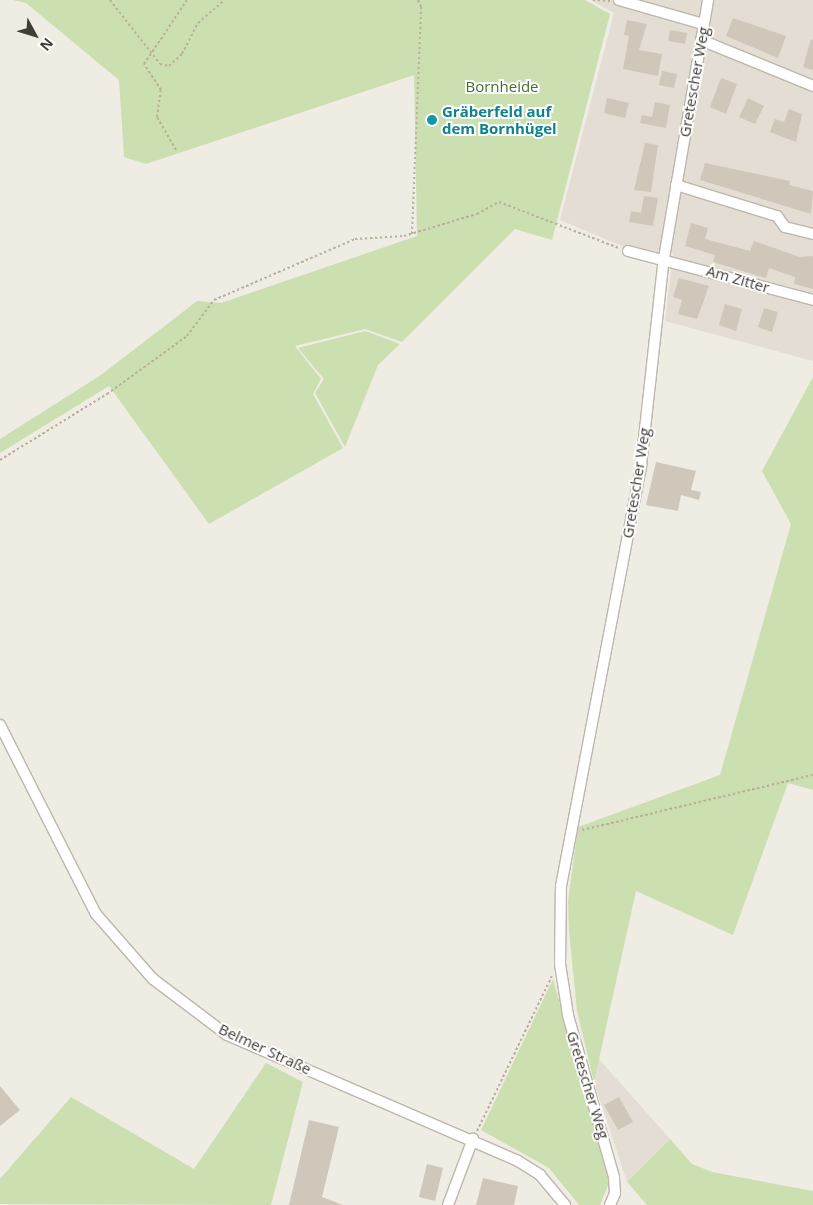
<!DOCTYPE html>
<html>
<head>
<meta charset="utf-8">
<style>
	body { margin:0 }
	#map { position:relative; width:813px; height:1205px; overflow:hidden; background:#efece4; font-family:"Open Sans",sans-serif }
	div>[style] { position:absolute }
	.residential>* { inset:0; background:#e3ddd3 }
	.green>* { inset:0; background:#ccdfb1 }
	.building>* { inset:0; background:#d0c7bb }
	.path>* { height:2px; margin-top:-1px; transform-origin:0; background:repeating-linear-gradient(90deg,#b9ae9b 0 2.5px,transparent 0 5px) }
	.roads { filter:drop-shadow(1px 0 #bdb6ab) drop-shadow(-1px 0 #bdb6ab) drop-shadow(0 1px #bdb6ab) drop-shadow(0 -1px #bdb6ab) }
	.minor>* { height:10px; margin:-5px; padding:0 5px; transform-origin:5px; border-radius:5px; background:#fff }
	.dots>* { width:14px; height:14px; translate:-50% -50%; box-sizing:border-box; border:2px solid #fff; border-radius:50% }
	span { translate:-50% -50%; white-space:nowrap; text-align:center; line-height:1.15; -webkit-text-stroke:4px #fff; paint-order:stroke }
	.street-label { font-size:15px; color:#413c35 }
	.park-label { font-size:15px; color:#486b30 }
	.culture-label { font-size:15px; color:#0d838f; font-weight:700 }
	.left { translate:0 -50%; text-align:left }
	.north { position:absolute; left:10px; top:10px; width:50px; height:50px; -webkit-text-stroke:4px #fff; paint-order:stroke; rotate:129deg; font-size:14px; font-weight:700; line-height:20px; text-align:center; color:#413c35 }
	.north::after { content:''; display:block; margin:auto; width:18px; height:22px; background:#413c35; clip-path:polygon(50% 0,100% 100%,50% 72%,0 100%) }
</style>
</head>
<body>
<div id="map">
	<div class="residential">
		<div style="clip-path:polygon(591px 0,813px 0,813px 361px,665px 321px,673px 254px,624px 247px,560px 220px,614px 13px)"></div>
		<div style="clip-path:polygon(598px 1058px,670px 1139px,627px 1182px,594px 1082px)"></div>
	</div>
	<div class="green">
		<div style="clip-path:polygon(13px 0,585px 0,610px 14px,552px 240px,515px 229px,402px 342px,365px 329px,295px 346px,321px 379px,313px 394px,343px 448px,209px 524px,109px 386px,0 453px,0 439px,101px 375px,197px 301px,221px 303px,417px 236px,414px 75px,146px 164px,124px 157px,119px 80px,26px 3px)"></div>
		<div style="clip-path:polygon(365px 331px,400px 344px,378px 365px,345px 447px,315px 393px,324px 379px,298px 348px)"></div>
		<div style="clip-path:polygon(813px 377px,813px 790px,788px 783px,733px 935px,636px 891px,594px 1082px,577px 1011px,569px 931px,568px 901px,578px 827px,720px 775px,791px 524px,762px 471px)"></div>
		<div style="clip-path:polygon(553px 979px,609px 1183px,600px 1205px,579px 1205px,549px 1168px,481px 1130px)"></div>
		<div style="clip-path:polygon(266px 1063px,303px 1082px,271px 1205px,0 1204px,0 1179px,71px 1097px,194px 1169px)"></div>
		<div style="clip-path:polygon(670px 1139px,692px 1164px,712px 1172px,813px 1191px,813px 1205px,647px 1205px,627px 1182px)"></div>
	</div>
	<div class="building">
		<div style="clip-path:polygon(733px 18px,786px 36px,778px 58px,726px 36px)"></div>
		<div style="clip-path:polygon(627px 20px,647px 24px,639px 50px,662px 54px,658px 76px,623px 69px,629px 36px,624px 35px)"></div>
		<div style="clip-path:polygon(670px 30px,687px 33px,685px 44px,668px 41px)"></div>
		<div style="clip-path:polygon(811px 39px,813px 40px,813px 70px,803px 67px)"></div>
		<div style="clip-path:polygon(662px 71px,677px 74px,674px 88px,659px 85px)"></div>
		<div style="clip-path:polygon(721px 78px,737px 84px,726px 114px,710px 107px)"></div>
		<div style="clip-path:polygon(607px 98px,629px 103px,625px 118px,604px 113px)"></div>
		<div style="clip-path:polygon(748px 98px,764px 106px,755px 124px,739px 117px)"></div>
		<div style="clip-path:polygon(655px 102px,670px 105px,666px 128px,640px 123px,642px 115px,652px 117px)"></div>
		<div style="clip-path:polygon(789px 109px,802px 114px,796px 142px,770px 132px,775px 119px,784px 122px)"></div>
		<div style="clip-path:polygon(645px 143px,658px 145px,651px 192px,634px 190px)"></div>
		<div style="clip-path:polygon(705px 163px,790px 181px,789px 185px,813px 191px,811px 214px,700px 180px)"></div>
		<div style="clip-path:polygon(644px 196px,658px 198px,653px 226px,629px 222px,631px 211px,641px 213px)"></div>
		<div style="clip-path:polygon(691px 223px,708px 228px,705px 239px,750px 251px,754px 241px,800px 257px,813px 256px,813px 289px,794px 284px,795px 277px,769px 268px,766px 278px,713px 262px,715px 255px,685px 246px)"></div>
		<div style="clip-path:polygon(679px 278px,709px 286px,697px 319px,678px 314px,682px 300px,673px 297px)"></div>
		<div style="clip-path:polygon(725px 304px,742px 309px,736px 331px,719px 325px)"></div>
		<div style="clip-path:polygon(764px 308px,778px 312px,772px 332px,758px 327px)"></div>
		<div style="clip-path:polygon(656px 462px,696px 471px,691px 490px,701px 492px,699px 500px,681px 495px,678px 511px,646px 505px)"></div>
		<div style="clip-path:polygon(0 1086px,20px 1110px,0 1126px)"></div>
		<div style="clip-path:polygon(619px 1097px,633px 1122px,618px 1130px,604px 1105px)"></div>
		<div style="clip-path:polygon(309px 1120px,339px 1127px,322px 1197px,343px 1205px,289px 1205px)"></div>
		<div style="clip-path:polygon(427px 1164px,443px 1168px,435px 1201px,419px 1197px)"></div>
		<div style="clip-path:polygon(483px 1178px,518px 1186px,514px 1205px,476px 1205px)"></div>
	</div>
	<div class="path">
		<div style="left:110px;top:0;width:81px;rotate:52deg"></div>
		<div style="left:160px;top:64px;width:9px;rotate:13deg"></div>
		<div style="left:169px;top:66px;width:18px;rotate:-43deg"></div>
		<div style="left:182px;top:54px;width:35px;rotate:-63deg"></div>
		<div style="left:198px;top:23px;width:35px;rotate:-41deg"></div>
		<div style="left:593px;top:0;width:17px;rotate:3deg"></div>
		<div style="left:176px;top:150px;width:38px;rotate:-120deg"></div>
		<div style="left:157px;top:117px;width:27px;rotate:-82deg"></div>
		<div style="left:161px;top:90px;width:31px;rotate:-123deg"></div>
		<div style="left:144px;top:64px;width:77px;rotate:-56.1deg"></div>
		<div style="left:412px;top:234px;width:227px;rotate:-87.7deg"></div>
		<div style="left:421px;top:7px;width:8px;rotate:-113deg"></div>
		<div style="left:0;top:460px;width:126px;rotate:-31.7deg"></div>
		<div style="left:107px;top:394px;width:99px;rotate:-35.9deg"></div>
		<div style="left:187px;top:336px;width:45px;rotate:-53.1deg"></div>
		<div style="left:214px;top:300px;width:154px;rotate:-23.4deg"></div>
		<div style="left:355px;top:239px;width:49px;rotate:-3.5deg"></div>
		<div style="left:404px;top:236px;width:76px;rotate:-16.8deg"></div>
		<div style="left:477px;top:214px;width:25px;rotate:-29deg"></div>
		<div style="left:499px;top:202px;width:129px;rotate:21deg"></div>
		<div style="left:582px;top:830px;width:237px;rotate:-13.4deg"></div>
		<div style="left:477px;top:1131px;width:172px;rotate:-64.2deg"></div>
	</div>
	<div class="roads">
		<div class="minor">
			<div style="left:619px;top:0;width:87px;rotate:15.9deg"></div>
			<div style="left:701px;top:40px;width:121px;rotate:22.3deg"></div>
			<div style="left:676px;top:185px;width:106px;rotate:17.1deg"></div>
			<div style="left:777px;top:216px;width:14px;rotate:54deg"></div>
			<div style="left:785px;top:227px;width:29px;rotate:14deg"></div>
			<div style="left:628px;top:251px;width:191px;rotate:14.8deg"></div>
			<div style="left:0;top:725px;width:212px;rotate:63.1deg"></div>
			<div style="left:96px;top:914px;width:86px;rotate:48.8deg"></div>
			<div style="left:153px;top:979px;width:93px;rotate:37.1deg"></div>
			<div style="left:227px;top:1035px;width:317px;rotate:23.4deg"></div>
			<div style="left:518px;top:1161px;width:26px;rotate:32deg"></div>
			<div style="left:540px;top:1175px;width:39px;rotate:50deg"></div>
			<div style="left:448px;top:1205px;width:71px;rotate:-69.3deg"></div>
			<div style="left:610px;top:1205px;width:13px;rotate:-67deg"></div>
			<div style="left:615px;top:1193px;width:16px;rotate:-94deg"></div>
			<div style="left:614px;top:1177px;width:168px;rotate:-105.9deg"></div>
			<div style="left:568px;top:1015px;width:52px;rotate:-98.9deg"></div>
			<div style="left:560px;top:964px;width:78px;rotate:-89.3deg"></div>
			<div style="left:561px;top:886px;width:429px;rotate:-79.2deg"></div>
			<div style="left:641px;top:465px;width:208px;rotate:-83.7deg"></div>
			<div style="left:664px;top:258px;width:262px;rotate:-80.3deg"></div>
		</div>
	</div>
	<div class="dots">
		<div style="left:432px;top:120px;background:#0f9aa8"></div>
	</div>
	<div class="street-label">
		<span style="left:694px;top:82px;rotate:-80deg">Gretescher Weg</span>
		<span style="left:738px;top:279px;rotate:16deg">Am Zitter</span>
		<span style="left:636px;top:483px;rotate:-81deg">Gretescher Weg</span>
		<span style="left:265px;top:1049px;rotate:25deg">Belmer Straße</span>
		<span style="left:588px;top:1085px;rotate:73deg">Gretescher Weg</span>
	</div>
	<div class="park-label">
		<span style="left:502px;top:87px">Bornheide</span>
	</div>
	<div class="culture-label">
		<span class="left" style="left:442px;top:120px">Gräberfeld auf<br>dem Bornhügel</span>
	</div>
	<div class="north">N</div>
</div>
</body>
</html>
